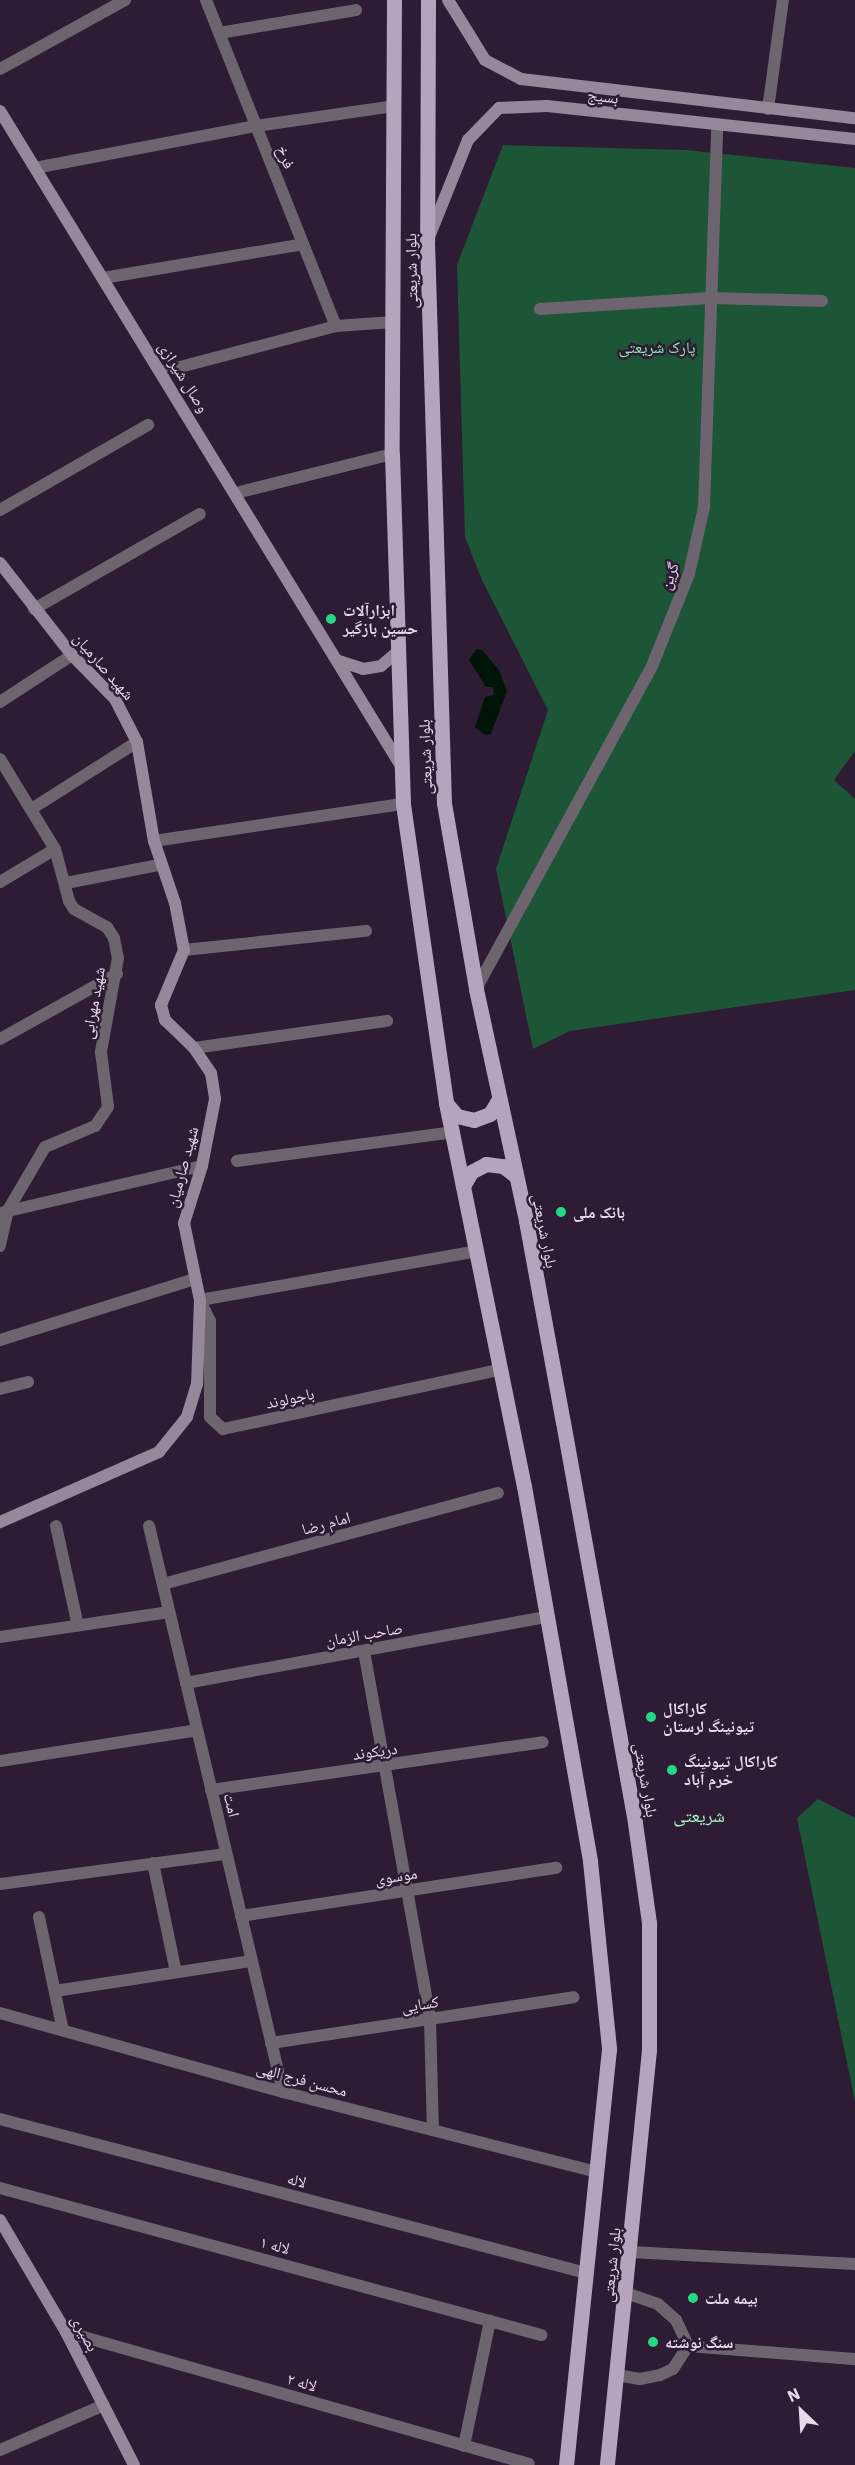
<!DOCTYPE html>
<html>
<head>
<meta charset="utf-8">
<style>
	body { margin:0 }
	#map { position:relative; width:855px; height:2465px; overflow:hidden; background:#2e1c34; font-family:"IBM Plex Sans","Noto Naskh Arabic",sans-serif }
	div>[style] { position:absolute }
	.green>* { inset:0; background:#1d5537 }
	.water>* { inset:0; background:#011408 }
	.street>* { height:12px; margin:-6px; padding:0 6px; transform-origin:6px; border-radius:6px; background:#6d6470 }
	.secondary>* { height:12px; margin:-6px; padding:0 6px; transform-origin:6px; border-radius:6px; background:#96879b }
	.primary>* { height:15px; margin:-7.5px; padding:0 7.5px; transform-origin:7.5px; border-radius:7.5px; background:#b6a3bc }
	.dots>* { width:16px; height:16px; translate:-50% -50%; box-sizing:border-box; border:3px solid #2e1c34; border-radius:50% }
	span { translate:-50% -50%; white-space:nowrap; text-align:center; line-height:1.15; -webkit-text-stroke:5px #2e1c34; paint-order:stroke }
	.street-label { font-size:16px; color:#e6daea }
	.park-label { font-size:16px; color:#88eaaf }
	.poi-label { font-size:16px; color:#e6daea; font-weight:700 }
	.left { translate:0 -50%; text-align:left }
	.neighbourhood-label { font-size:18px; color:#a4f0c0 }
	.north { position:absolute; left:771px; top:2381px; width:60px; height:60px; -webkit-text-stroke:4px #2e1c34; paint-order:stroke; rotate:335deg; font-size:16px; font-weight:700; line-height:24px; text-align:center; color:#e6daea }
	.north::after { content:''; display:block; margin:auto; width:21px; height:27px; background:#e6daea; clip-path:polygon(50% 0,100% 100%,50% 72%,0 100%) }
</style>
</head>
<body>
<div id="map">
	<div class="green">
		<div style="clip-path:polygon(503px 145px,686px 150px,855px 168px,855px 751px,834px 780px,855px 799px,855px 990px,570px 1031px,533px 1049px,496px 869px,548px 710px,482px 580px,465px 537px,457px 265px)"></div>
		<div style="clip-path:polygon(818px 1799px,855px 1818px,855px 2102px,797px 1818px)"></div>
	</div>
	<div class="water">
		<div style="clip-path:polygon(476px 649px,482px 650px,499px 670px,507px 691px,491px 734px,485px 735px,475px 727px,485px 697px,494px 695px,493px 687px,486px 687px,469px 660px)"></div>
	</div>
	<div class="street">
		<div style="left:206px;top:0;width:351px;rotate:68.3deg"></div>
		<div style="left:219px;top:33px;width:139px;rotate:-9.5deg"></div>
		<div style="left:0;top:69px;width:143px;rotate:-28.9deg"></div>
		<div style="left:768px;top:109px;width:110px;rotate:-82.2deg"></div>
		<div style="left:35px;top:168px;width:225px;rotate:-10.8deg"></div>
		<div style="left:256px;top:126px;width:139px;rotate:-8.2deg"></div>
		<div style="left:103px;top:278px;width:203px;rotate:-9.6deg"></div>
		<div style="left:540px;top:309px;width:171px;rotate:-3.7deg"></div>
		<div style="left:711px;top:298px;width:111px;rotate:1.5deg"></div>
		<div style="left:161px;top:372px;width:181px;rotate:-14.7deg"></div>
		<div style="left:336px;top:326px;width:57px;rotate:-4deg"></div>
		<div style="left:236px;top:493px;width:161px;rotate:-14deg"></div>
		<div style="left:0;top:510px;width:171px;rotate:-29.9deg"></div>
		<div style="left:34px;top:609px;width:191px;rotate:-29.8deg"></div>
		<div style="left:0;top:702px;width:86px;rotate:-33.1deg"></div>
		<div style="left:0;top:759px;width:105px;rotate:58.6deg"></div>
		<div style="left:55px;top:849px;width:54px;rotate:74.9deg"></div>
		<div style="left:69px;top:901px;width:9px;rotate:58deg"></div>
		<div style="left:74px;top:909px;width:38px;rotate:29deg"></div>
		<div style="left:107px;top:927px;width:13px;rotate:58deg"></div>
		<div style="left:114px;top:938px;width:20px;rotate:79deg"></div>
		<div style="left:118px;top:958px;width:96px;rotate:100.3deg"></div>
		<div style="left:101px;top:1052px;width:55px;rotate:82.7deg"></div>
		<div style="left:108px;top:1107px;width:23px;rotate:124deg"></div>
		<div style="left:95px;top:1126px;width:54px;rotate:157.2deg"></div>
		<div style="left:45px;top:1147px;width:73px;rotate:120.4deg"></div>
		<div style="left:8px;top:1210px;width:37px;rotate:103deg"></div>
		<div style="left:33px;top:808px;width:123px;rotate:-32.4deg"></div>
		<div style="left:154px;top:841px;width:252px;rotate:-8.5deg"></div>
		<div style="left:0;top:882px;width:64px;rotate:-31deg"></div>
		<div style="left:66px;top:883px;width:95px;rotate:-11deg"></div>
		<div style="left:184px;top:950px;width:183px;rotate:-6deg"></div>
		<div style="left:476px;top:989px;width:368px;rotate:-61.4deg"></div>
		<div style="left:652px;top:666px;width:99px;rotate:-68.1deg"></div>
		<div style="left:689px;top:574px;width:69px;rotate:-77.4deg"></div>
		<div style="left:704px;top:507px;width:381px;rotate:-88deg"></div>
		<div style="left:0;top:1039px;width:134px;rotate:-29.1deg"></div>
		<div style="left:194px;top:1048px;width:195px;rotate:-8deg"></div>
		<div style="left:237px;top:1161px;width:219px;rotate:-7.6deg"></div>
		<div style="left:4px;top:1212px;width:203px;rotate:-13.1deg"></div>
		<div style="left:478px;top:1251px;width:282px;rotate:170deg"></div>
		<div style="left:200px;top:1300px;width:23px;rotate:65deg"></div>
		<div style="left:210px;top:1321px;width:96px;rotate:90deg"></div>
		<div style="left:210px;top:1417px;width:18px;rotate:43deg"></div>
		<div style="left:223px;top:1429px;width:281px;rotate:-12.1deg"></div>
		<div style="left:0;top:1340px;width:204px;rotate:-17.4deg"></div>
		<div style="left:0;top:1389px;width:29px;rotate:-14deg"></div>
		<div style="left:56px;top:1526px;width:102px;rotate:77.6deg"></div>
		<div style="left:149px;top:1526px;width:582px;rotate:76.68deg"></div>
		<div style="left:163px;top:1584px;width:347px;rotate:-15.2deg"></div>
		<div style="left:0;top:1637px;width:171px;rotate:-8.4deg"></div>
		<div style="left:364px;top:1651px;width:374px;rotate:79.8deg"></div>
		<div style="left:430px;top:2019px;width:111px;rotate:88.5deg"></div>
		<div style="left:186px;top:1683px;width:367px;rotate:-10.4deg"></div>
		<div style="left:0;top:1761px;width:199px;rotate:-8.9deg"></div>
		<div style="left:211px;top:1790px;width:335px;rotate:-8.2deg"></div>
		<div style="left:153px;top:1863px;width:111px;rotate:78.1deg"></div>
		<div style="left:0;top:1884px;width:228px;rotate:-7.6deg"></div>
		<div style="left:241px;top:1916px;width:319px;rotate:-8.7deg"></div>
		<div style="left:39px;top:1917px;width:116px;rotate:78.1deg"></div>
		<div style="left:55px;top:1991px;width:199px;rotate:-8.7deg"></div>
		<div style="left:0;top:2013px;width:294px;rotate:15.6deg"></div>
		<div style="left:283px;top:2092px;width:324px;rotate:14.3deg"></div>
		<div style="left:271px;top:2043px;width:306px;rotate:-8.6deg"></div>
		<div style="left:0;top:2119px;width:606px;rotate:14.72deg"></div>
		<div style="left:0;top:2188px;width:561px;rotate:15.2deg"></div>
		<div style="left:631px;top:2252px;width:224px;rotate:3.1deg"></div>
		<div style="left:626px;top:2293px;width:34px;rotate:19deg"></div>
		<div style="left:658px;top:2304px;width:24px;rotate:42deg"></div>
		<div style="left:676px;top:2320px;width:29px;rotate:65deg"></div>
		<div style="left:66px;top:2332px;width:481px;rotate:15.9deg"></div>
		<div style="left:688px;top:2346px;width:168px;rotate:4.5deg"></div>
		<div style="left:617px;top:2375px;width:23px;rotate:10deg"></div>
		<div style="left:640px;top:2379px;width:20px;rotate:-11deg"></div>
		<div style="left:660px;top:2375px;width:14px;rotate:-25deg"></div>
		<div style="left:673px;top:2369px;width:27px;rotate:-57deg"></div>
		<div style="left:464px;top:2446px;width:128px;rotate:-78.3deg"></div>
		<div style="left:0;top:2450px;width:113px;rotate:-23.4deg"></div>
	</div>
	<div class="secondary">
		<div style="left:448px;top:0;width:70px;rotate:58.3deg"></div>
		<div style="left:485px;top:60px;width:41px;rotate:27.8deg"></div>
		<div style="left:521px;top:79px;width:336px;rotate:6.7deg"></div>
		<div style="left:0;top:111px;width:768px;rotate:58.52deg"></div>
		<div style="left:429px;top:237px;width:105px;rotate:-68.1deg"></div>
		<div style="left:468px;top:140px;width:45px;rotate:-45.9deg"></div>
		<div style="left:499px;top:108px;width:48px;rotate:-2.4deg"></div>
		<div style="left:547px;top:106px;width:310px;rotate:6.1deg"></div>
		<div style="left:0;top:563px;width:117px;rotate:52deg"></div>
		<div style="left:72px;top:655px;width:62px;rotate:45.7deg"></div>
		<div style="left:115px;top:699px;width:48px;rotate:62.9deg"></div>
		<div style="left:137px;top:742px;width:100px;rotate:80.3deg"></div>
		<div style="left:154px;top:841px;width:65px;rotate:71.3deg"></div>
		<div style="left:175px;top:903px;width:48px;rotate:79.2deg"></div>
		<div style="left:184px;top:950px;width:60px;rotate:112.7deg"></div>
		<div style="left:161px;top:1005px;width:16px;rotate:75deg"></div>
		<div style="left:165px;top:1020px;width:40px;rotate:44deg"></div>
		<div style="left:194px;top:1048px;width:30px;rotate:56deg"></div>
		<div style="left:211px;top:1073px;width:26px;rotate:81deg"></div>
		<div style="left:215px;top:1099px;width:68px;rotate:101deg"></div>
		<div style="left:202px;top:1166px;width:60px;rotate:107.5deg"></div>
		<div style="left:184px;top:1223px;width:79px;rotate:78.3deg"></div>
		<div style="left:200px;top:1300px;width:84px;rotate:92deg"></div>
		<div style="left:197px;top:1384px;width:34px;rotate:107deg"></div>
		<div style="left:187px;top:1417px;width:45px;rotate:128.7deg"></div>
		<div style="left:159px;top:1452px;width:174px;rotate:156.2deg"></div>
		<div style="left:339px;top:661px;width:25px;rotate:18deg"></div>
		<div style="left:363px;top:669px;width:18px;rotate:-9deg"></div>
		<div style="left:381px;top:666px;width:23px;rotate:-41deg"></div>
		<div style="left:0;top:2220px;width:130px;rotate:59.5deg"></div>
		<div style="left:66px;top:2332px;width:149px;rotate:62.9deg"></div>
	</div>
	<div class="primary">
		<div style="left:394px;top:0;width:454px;rotate:90.3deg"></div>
		<div style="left:392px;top:454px;width:350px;rotate:88.2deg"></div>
		<div style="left:403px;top:804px;width:302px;rotate:81.8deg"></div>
		<div style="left:446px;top:1103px;width:391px;rotate:78.5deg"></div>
		<div style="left:524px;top:1486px;width:381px;rotate:80deg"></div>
		<div style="left:590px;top:1861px;width:189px;rotate:84.2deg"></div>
		<div style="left:609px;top:2049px;width:418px;rotate:95.9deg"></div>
		<div style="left:428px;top:0;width:241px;rotate:90.2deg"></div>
		<div style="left:427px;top:241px;width:562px;rotate:88.27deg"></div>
		<div style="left:444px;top:803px;width:189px;rotate:80.2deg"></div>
		<div style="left:476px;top:989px;width:237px;rotate:77.8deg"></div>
		<div style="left:526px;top:1221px;width:204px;rotate:79.6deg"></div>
		<div style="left:563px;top:1422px;width:407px;rotate:79.8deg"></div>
		<div style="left:635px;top:1823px;width:101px;rotate:82deg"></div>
		<div style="left:649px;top:1923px;width:127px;rotate:90deg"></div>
		<div style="left:649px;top:2050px;width:417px;rotate:95.8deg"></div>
		<div style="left:446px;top:1103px;width:17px;rotate:50deg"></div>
		<div style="left:457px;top:1116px;width:17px;rotate:13deg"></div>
		<div style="left:474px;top:1120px;width:17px;rotate:-21deg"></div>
		<div style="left:490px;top:1114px;width:17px;rotate:-59deg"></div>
		<div style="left:463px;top:1186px;width:16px;rotate:-60deg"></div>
		<div style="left:471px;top:1172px;width:17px;rotate:-28deg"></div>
		<div style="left:486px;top:1164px;width:17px;rotate:7deg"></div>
		<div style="left:503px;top:1166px;width:16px;rotate:38deg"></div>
	</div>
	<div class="dots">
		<div style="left:331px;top:619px;background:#25d886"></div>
		<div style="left:561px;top:1212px;background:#25d886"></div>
		<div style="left:651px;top:1717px;background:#25d886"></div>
		<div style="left:672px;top:1770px;background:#25d886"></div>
		<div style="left:693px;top:2298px;background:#25d886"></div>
		<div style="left:653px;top:2342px;background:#25d886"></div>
	</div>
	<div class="street-label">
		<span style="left:603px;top:96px;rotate:7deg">بسیج</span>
		<span style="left:286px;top:157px;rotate:68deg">فرخ</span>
		<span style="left:411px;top:271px;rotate:-91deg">بلوار شریعتی</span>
		<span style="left:184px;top:377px;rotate:58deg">وصال شیرازی</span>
		<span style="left:669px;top:576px;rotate:-71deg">گرین</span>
		<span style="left:104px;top:666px;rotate:49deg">شهید صارمیان</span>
		<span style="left:425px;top:757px;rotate:-92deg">بلوار شریعتی</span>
		<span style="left:93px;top:1003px;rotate:-80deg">شهید مهرابی</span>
		<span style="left:182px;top:1167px;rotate:-75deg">شهید صارمیان</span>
		<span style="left:545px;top:1231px;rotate:79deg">بلوار شریعتی</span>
		<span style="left:290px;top:1398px;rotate:-12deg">باجولوند</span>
		<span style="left:326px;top:1523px;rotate:-15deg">امام رضا</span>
		<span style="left:364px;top:1634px;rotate:-10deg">صاحب الزمان</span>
		<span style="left:375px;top:1751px;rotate:-8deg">دریکوند</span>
		<span style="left:646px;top:1780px;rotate:80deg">بلوار شریعتی</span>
		<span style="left:232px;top:1805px;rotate:77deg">امت</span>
		<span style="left:396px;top:1876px;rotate:-9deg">موسوی</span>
		<span style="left:420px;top:2004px;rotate:-9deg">کسایی</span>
		<span style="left:302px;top:2079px;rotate:15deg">محسن فرج الهی</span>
		<span style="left:297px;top:2180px;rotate:15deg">لاله</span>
		<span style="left:275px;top:2245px;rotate:15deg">لاله ۱</span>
		<span style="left:611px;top:2265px;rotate:-84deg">بلوار شریعتی</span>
		<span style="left:85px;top:2333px;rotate:61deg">بصیری</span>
		<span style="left:302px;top:2382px;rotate:16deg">لاله ۲</span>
	</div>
	<div class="park-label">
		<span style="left:657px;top:347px">پارک شریعتی</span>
	</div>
	<div class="poi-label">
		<span class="left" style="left:343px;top:619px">ابزارآلات<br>حسین بازگیر</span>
		<span class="left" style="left:573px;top:1212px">بانک ملی</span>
		<span class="left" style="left:663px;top:1717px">کاراکال<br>تیونینگ لرستان</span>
		<span class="left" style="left:684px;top:1770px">کاراکال تیونینگ<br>خرم آباد</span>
		<span class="left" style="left:705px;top:2298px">بیمه ملت</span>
		<span class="left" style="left:665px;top:2342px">سنگ نوشته</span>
	</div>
	<div class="neighbourhood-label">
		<span style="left:699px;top:1816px">شریعتی</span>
	</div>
	<div class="north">N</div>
</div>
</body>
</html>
